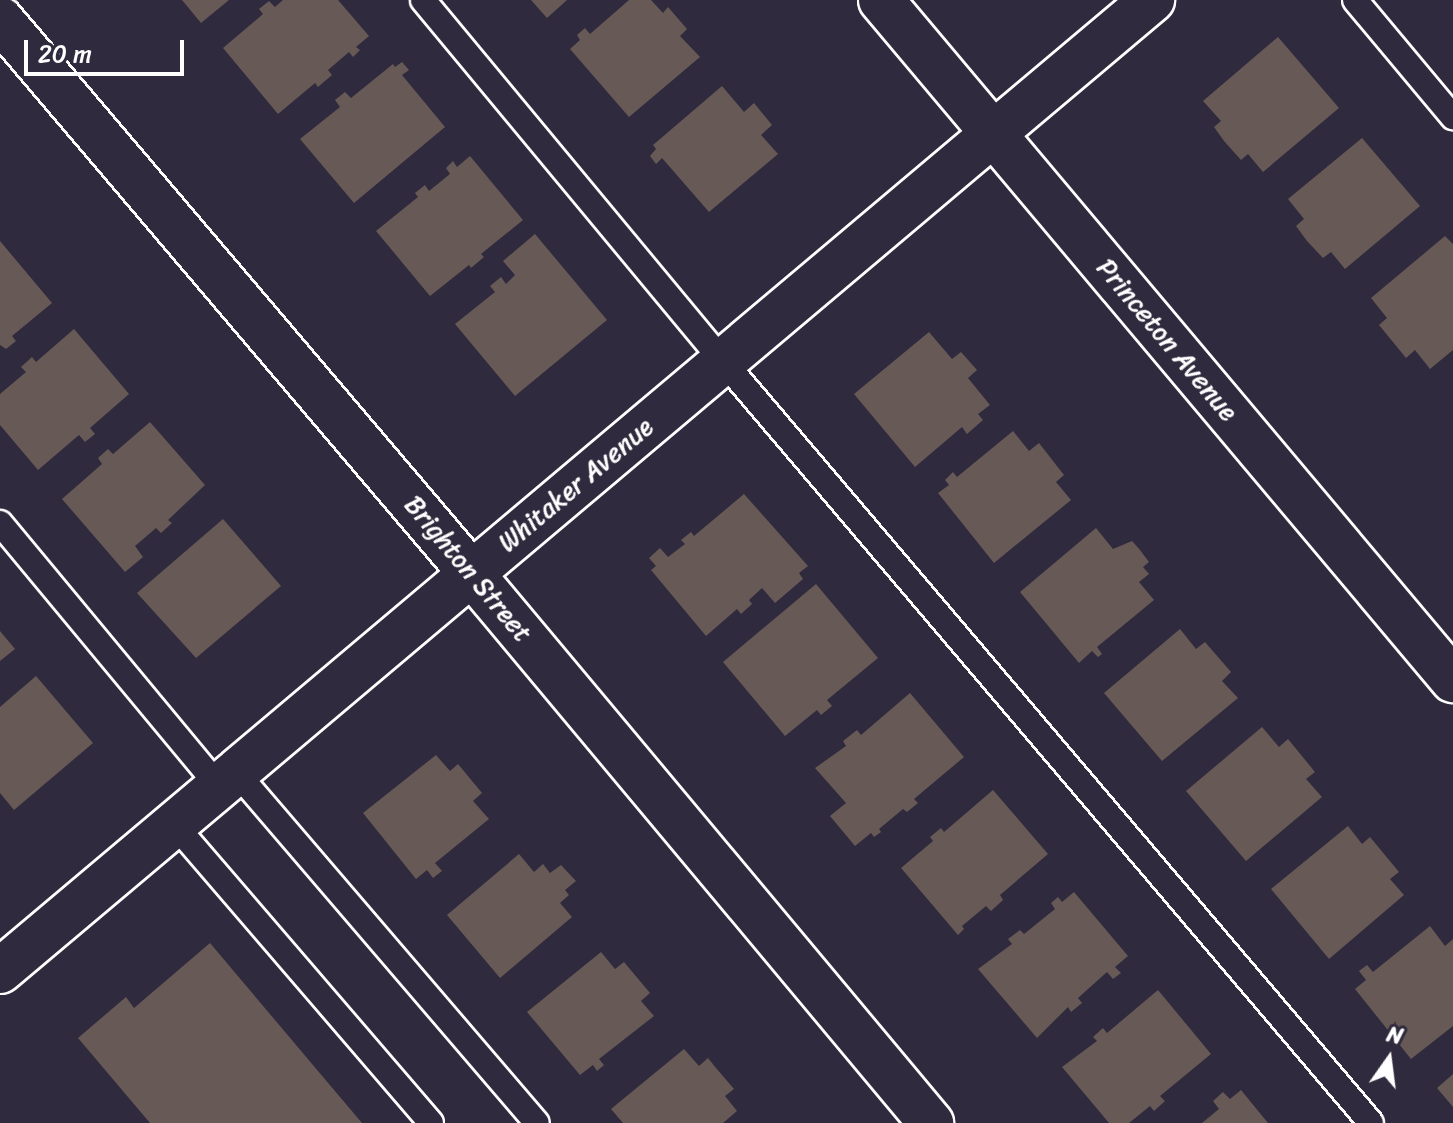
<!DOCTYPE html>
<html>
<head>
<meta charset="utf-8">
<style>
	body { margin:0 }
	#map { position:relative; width:1453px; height:1123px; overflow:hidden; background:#2f2a3d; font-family:Sriracha,sans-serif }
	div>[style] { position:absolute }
	.building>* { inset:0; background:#675955 }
	.roads { filter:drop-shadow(2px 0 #fff) drop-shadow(-2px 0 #fff) drop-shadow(0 2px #fff) drop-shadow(0 -2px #fff) }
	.lane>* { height:24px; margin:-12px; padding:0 12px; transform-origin:12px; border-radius:12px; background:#2f2a3d }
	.street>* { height:44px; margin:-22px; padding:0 22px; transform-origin:22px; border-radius:22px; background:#2f2a3d }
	span { translate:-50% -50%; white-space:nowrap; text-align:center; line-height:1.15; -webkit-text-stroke:6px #2f2a3d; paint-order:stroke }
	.street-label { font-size:26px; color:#fff }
	.north { position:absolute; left:1349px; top:1019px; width:80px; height:80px; -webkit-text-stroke:6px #2f2a3d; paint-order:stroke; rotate:14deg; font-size:22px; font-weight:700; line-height:32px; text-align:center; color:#fff }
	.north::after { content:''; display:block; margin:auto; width:28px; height:36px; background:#fff; clip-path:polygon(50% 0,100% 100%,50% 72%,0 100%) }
	.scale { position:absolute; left:24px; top:40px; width:160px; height:36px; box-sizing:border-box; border:4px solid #fff; border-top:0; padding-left:10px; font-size:24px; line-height:28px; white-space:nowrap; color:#fff; -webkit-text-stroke:6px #2f2a3d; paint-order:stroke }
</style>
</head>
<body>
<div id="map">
	<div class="building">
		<div style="clip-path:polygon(182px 0,229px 0,201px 23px)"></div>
		<div style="clip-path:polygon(283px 0,338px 0,369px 36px,356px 47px,360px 50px,353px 57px,349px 52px,328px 70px,332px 75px,318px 87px,315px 83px,278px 114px,223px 48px,263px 14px,259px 9px,269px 1px,275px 7px)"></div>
		<div style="clip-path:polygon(531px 0,567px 0,547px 18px)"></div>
		<div style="clip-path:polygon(629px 0,651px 0,663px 13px,668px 7px,687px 29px,680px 36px,700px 57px,629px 117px,570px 49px,580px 40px,577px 35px,585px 28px,590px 34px)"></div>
		<div style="clip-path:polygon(1278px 37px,1339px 108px,1263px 172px,1248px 154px,1241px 160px,1224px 141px,1214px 127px,1221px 121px,1203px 101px)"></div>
		<div style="clip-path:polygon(402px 62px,409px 70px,402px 75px,445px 127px,354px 203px,300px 139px,340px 107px,335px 100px,345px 92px,351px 98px,393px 64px,395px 67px)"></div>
		<div style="clip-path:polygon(722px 86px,744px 112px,754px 103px,772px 125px,761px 135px,778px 154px,709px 212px,662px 158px,656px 164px,650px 156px,656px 149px,653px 145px)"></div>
		<div style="clip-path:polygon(1362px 138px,1420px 206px,1345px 269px,1331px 252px,1323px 258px,1307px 241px,1296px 226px,1304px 219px,1288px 199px)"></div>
		<div style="clip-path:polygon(470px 156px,523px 220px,481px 254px,484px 257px,471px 268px,469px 265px,430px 296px,376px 231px,418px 197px,415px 193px,425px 185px,429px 191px,450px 174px,446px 168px,453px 161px,457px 167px)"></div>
		<div style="clip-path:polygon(535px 234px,607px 320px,515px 396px,455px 324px,495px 292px,490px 286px,501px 277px,506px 284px,515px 275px,503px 261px)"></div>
		<div style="clip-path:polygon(1445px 236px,1453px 244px,1453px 350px,1430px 369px,1415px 350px,1406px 358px,1379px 325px,1387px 318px,1371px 298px)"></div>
		<div style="clip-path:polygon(0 241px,52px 303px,12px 336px,16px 341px,6px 349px,0 345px)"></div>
		<div style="clip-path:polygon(74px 329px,129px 394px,90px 428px,95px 434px,85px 442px,79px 435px,38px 470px,0 425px,0 394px,26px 372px,21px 367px,32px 357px,36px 362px)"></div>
		<div style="clip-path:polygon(929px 332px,952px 359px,961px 352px,977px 370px,968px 378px,990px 405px,978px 414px,983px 420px,967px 434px,962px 427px,915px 467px,854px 394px)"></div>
		<div style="clip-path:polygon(150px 422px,205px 485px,168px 520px,172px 523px,161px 533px,156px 528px,135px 546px,143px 557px,125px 572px,62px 499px,102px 464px,98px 458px,108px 449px,113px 454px)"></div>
		<div style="clip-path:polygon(1013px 431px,1029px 451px,1039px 443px,1064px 475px,1056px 482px,1071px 500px,994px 563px,938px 493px,949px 485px,945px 480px,953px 472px,957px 477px)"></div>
		<div style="clip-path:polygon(744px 494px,808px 566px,799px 573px,803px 579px,775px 603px,762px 588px,749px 600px,752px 604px,741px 614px,737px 609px,706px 636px,651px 570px,656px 566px,649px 558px,660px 548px,668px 557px,685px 544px,681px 540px,691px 532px,694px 536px)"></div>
		<div style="clip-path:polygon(223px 519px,281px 586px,196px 658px,137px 593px)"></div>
		<div style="clip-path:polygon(1096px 528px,1113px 549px,1132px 541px,1140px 550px,1149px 562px,1143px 567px,1149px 574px,1139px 582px,1154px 600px,1097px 647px,1102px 654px,1098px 657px,1092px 651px,1079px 663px,1020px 592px)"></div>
		<div style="clip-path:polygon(816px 584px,878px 658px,827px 700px,832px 706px,821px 715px,817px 710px,785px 736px,723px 662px)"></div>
		<div style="clip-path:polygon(1180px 629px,1196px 649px,1205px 642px,1231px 672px,1222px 681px,1238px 698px,1162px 761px,1104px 693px)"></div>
		<div style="clip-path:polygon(0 631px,15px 649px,0 661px)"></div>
		<div style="clip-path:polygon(36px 676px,93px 743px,14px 810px,0 793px,0 707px)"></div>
		<div style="clip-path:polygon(910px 693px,964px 757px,914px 799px,918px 803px,907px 812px,903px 809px,879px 829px,881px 832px,874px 837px,871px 833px,855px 846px,830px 816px,846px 803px,815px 768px,846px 746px,843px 741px,857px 730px,861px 735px)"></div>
		<div style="clip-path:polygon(1262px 727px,1279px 747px,1288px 739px,1315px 772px,1306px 779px,1322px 797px,1246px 861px,1186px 791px)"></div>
		<div style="clip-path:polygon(436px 755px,450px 771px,458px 764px,482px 793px,473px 801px,489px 819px,435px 863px,442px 871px,433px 878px,427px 870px,416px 879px,363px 813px)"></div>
		<div style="clip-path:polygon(993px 790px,1048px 854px,1000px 895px,1003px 900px,991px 911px,986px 906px,962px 926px,964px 929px,958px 935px,901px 868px,933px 841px,930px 837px,941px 828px,944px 832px)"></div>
		<div style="clip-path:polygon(1348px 826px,1362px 844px,1370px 837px,1399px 872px,1390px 879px,1404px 895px,1329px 959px,1271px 889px)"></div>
		<div style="clip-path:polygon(519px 854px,534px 872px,543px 864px,550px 873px,561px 865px,576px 881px,565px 890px,569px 895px,560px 903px,572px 917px,500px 978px,447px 915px)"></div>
		<div style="clip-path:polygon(1074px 892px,1128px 956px,1115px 967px,1121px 973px,1113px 979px,1107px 972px,1078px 998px,1082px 1003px,1071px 1012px,1068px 1007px,1037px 1038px,978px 969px,1012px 944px,1008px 939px,1020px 930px,1024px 934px,1055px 909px,1051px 903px,1058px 897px,1062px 902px)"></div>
		<div style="clip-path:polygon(1430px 926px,1445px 946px,1453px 939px,1453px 1026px,1411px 1059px,1355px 989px,1366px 980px,1359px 971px,1367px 965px,1373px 972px)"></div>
		<div style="clip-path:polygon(210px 943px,318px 1071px,362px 1123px,150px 1123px,78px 1038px,126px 997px,134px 1008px)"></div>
		<div style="clip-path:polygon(601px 952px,615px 969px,624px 962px,650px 993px,641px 1001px,654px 1016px,599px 1059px,604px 1065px,597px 1071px,593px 1065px,580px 1075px,527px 1012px)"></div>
		<div style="clip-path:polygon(1158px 990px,1211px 1054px,1160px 1096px,1165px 1101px,1154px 1111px,1150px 1106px,1129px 1123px,1109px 1123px,1062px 1067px,1097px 1041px,1093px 1037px,1103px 1028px,1107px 1033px)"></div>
		<div style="clip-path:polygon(684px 1049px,699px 1066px,708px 1058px,716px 1068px,734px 1089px,725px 1096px,737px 1111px,723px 1123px,623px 1123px,611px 1109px)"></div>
		<div style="clip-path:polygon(1453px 1074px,1453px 1107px,1437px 1088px)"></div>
		<div style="clip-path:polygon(1241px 1090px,1268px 1123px,1202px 1123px,1219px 1109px,1213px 1101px,1223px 1092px,1230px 1099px)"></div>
	</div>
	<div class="roads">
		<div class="lane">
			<div style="left:423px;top:0;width:469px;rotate:50.3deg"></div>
			<div style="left:723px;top:361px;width:1000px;rotate:49.62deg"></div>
			<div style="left:1355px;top:0;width:153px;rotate:50.1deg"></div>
			<div style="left:0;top:523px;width:342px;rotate:50.3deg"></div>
			<div style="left:236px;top:772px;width:462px;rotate:49.4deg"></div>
			<div style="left:174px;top:824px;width:394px;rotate:49.3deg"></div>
		</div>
		<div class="street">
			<div style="left:881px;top:0;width:889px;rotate:49.93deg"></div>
			<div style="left:0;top:19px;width:729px;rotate:49.62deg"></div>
			<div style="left:472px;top:574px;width:716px;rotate:50.1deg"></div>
			<div style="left:0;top:971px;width:1507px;rotate:-40.13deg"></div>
		</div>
	</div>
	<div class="street-label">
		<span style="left:1167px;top:340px;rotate:50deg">Princeton Avenue</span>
		<span style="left:576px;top:485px;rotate:-40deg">Whitaker Avenue</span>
		<span style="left:468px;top:569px;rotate:50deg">Brighton Street</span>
	</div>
	<div class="north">N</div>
	<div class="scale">20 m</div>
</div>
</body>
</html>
